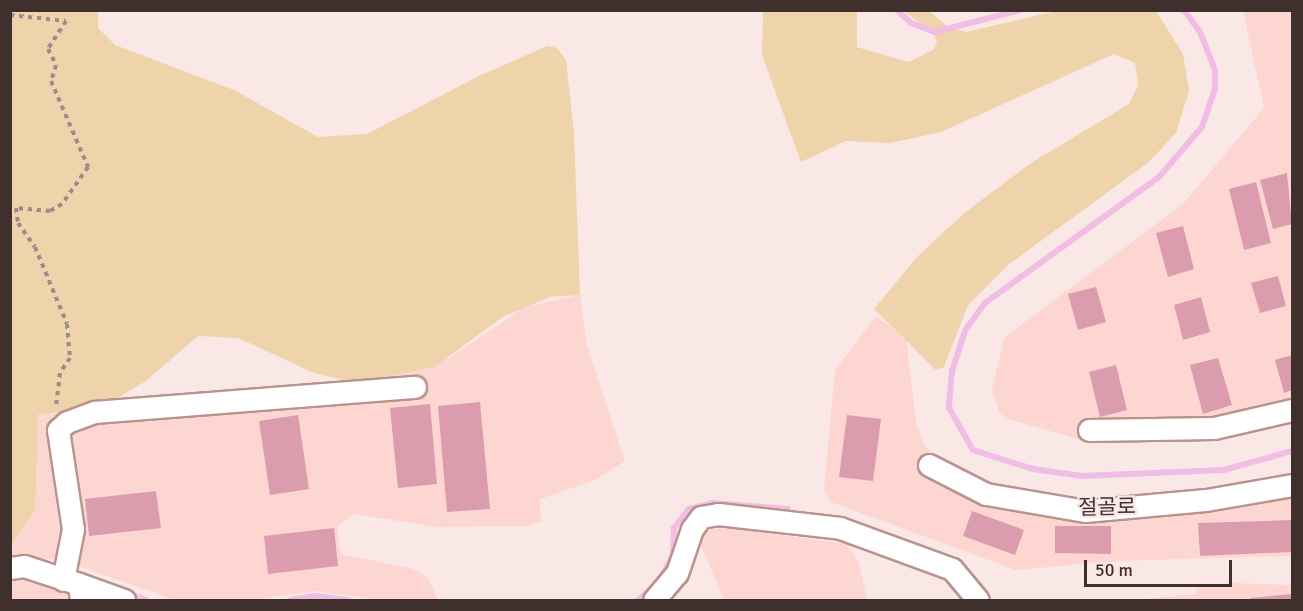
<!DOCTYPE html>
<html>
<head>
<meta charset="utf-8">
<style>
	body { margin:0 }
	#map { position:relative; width:1303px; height:611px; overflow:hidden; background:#f9e8e6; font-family:Signika,"Noto Sans KR",sans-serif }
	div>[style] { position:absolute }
	.built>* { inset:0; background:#fed6d1 }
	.green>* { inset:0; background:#efd3ab }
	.stream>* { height:6px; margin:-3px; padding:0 3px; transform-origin:3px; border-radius:3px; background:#f1bde4 }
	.building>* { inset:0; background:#db9cad }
	.path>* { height:4px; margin-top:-2px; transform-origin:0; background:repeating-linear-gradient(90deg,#9c8c8a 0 4.5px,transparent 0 9px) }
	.roads { filter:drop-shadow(2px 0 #b9938e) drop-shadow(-2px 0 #b9938e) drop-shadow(0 2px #b9938e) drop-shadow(0 -2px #b9938e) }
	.minor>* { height:21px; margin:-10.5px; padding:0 10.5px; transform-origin:10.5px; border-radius:10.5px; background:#fff }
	span { translate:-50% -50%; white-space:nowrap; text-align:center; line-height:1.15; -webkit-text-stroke:4.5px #f9e8e6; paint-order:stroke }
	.street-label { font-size:21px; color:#3f2f2d }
	.frame { position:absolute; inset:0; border:12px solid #3f2f2d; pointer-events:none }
	.scale { position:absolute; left:1084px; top:560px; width:148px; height:27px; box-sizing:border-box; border:3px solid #3f2f2d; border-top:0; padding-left:8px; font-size:18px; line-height:21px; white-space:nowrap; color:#3f2f2d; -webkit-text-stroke:4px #f9e8e6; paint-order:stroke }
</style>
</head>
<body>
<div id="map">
	<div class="built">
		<div style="clip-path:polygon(1243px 11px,1292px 11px,1292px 420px,1228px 437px,1089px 442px,1008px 419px,999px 412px,992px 389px,1005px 337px,1183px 204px,1264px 108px)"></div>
		<div style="clip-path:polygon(580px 295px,587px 346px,625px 461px,595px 480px,540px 499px,541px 522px,527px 526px,437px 527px,354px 514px,337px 527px,341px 554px,414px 569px,428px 578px,438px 600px,379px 600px,316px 591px,253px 600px,175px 600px,61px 560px,11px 556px,38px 414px,356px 383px,451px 357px,525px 307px)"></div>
		<div style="clip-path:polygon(876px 316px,906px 337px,916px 423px,924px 444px,939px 462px,981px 483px,1098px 500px,1292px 494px,1292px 556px,1115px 561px,1016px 570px,831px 502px,824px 490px,835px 370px)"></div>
		<div style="clip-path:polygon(728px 528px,846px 544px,859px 562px,867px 600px,724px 600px,699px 541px,711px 529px)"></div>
		<div style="clip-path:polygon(22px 576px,66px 588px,70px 600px,11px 600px,10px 577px)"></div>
		<div style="clip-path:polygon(1229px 583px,1292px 585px,1292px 600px,1135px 600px,1196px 594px,1197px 586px)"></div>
	</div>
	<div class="green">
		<div style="clip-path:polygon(11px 11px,98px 11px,98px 28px,115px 45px,234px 90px,318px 137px,367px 134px,479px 76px,547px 46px,557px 48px,566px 60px,574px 133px,580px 295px,550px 297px,503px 317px,434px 367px,356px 383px,314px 373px,238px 338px,198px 336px,146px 381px,99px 409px,38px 414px,35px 510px,11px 546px)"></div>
		<div style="clip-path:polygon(763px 11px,857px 11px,857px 47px,908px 62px,933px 50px,937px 42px,933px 32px,903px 11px,929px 11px,948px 27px,966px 32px,1057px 11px,1156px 11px,1183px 54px,1189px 91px,1176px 133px,1149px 162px,1008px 265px,968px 305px,944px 367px,936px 370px,874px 309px,916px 258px,963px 214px,1031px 163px,1129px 104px,1138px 85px,1135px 63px,1114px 54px,941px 132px,890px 143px,846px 141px,801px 162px,762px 55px)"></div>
	</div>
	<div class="stream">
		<div style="left:897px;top:10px;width:19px;rotate:43deg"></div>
		<div style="left:911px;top:23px;width:26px;rotate:21deg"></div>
		<div style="left:935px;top:32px;width:88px;rotate:-14.5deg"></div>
		<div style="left:1184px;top:10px;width:27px;rotate:54deg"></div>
		<div style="left:1200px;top:32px;width:41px;rotate:68.5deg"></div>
		<div style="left:1215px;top:70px;width:19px;rotate:90deg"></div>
		<div style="left:1215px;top:89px;width:40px;rotate:108.9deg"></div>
		<div style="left:1202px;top:127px;width:66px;rotate:130.7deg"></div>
		<div style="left:1159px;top:177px;width:215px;rotate:144.1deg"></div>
		<div style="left:985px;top:303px;width:34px;rotate:126deg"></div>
		<div style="left:965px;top:331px;width:42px;rotate:108deg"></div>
		<div style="left:952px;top:371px;width:37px;rotate:95deg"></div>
		<div style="left:949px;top:408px;width:48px;rotate:60.3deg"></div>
		<div style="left:973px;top:450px;width:63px;rotate:17.6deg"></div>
		<div style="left:1033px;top:469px;width:49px;rotate:8.1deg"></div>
		<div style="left:1082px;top:476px;width:142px;rotate:-2.4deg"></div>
		<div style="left:1224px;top:470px;width:71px;rotate:-15.6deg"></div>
		<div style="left:662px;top:577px;width:25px;rotate:-64deg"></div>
		<div style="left:673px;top:554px;width:26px;rotate:-88deg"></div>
		<div style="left:674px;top:528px;width:24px;rotate:-52deg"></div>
		<div style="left:689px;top:509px;width:25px;rotate:-14deg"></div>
		<div style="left:713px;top:503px;width:75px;rotate:4.6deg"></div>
		<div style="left:127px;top:593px;width:20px;rotate:20deg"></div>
		<div style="left:290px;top:600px;width:24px;rotate:-9deg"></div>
		<div style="left:314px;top:596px;width:35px;rotate:7deg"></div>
		<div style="left:638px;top:600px;width:14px;rotate:-39deg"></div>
	</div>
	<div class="building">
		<div style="clip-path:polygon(1287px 173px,1292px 224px,1273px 229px,1260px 180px)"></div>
		<div style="clip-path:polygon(1256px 182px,1271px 243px,1244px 250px,1229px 189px)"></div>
		<div style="clip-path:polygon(1183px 226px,1194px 269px,1168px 277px,1156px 233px)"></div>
		<div style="clip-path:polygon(1278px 276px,1286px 306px,1260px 313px,1251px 283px)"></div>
		<div style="clip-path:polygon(1096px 287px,1106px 322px,1078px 330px,1068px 294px)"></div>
		<div style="clip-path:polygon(1201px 297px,1210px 332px,1183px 340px,1174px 305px)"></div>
		<div style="clip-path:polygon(1292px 355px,1292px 390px,1284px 393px,1275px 360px)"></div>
		<div style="clip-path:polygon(1218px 358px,1232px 405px,1203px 414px,1190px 365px)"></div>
		<div style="clip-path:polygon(1116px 365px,1127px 410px,1100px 417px,1089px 372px)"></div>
		<div style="clip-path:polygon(480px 402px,490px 509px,447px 512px,438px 406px)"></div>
		<div style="clip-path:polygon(430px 404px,437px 484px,398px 488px,390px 408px)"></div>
		<div style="clip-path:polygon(298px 415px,309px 489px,270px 495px,259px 421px)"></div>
		<div style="clip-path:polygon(847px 415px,881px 419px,873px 481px,839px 477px)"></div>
		<div style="clip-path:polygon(156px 491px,161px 528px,89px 536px,85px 499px)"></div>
		<div style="clip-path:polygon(972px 511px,1024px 530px,1015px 555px,963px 536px)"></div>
		<div style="clip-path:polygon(1292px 520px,1292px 552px,1200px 556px,1198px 523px)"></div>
		<div style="clip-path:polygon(1055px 526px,1111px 526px,1111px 554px,1055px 553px)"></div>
		<div style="clip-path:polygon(334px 528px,338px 566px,268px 574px,264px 536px)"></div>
		<div style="clip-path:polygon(1292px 594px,1292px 600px,1250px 600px,1250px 598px)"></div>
	</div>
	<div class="path">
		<div style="left:10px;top:15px;width:56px;rotate:6.1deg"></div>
		<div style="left:66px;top:21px;width:33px;rotate:123deg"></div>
		<div style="left:48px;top:49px;width:18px;rotate:63deg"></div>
		<div style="left:56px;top:65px;width:17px;rotate:107deg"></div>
		<div style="left:51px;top:81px;width:94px;rotate:66.7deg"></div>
		<div style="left:88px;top:167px;width:45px;rotate:125.1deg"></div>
		<div style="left:62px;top:204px;width:14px;rotate:150deg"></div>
		<div style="left:50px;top:211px;width:34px;rotate:-175deg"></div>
		<div style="left:16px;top:208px;width:15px;rotate:82deg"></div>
		<div style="left:18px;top:223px;width:29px;rotate:55deg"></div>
		<div style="left:35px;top:247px;width:83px;rotate:67.4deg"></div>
		<div style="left:67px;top:324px;width:34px;rotate:85deg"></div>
		<div style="left:70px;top:358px;width:18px;rotate:124deg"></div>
		<div style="left:60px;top:373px;width:32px;rotate:97deg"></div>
	</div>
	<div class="roads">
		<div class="minor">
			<div style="left:1089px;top:430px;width:125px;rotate:-0.9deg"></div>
			<div style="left:1214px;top:428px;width:80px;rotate:-13deg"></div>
			<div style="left:929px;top:465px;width:64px;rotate:27deg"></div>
			<div style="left:986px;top:494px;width:100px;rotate:9.7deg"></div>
			<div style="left:1085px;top:511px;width:121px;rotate:-5.2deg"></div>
			<div style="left:1206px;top:500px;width:87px;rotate:-9.9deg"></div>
			<div style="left:10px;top:568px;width:14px;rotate:-8deg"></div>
			<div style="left:24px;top:566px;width:58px;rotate:18.1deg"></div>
			<div style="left:63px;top:580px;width:52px;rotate:-78.9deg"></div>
			<div style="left:73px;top:529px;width:100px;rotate:-98.6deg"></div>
			<div style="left:58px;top:430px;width:12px;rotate:-42deg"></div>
			<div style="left:67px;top:422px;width:30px;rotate:-20deg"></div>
			<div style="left:95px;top:412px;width:321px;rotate:-4.5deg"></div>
			<div style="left:81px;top:600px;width:16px;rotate:-97deg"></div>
			<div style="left:79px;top:584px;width:48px;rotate:19.6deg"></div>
			<div style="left:654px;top:600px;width:35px;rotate:-50deg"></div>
			<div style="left:677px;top:573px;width:46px;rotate:-71.2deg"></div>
			<div style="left:692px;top:529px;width:15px;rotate:-53deg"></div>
			<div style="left:701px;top:517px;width:17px;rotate:-10deg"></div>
			<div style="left:718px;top:514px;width:123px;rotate:6.5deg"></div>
			<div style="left:840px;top:528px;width:119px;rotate:20.1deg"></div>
			<div style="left:952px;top:569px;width:40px;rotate:50deg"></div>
		</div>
	</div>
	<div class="street-label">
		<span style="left:1107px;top:507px;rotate:-1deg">절골로</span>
	</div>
	<div class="frame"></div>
	<div class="scale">50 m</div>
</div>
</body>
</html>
